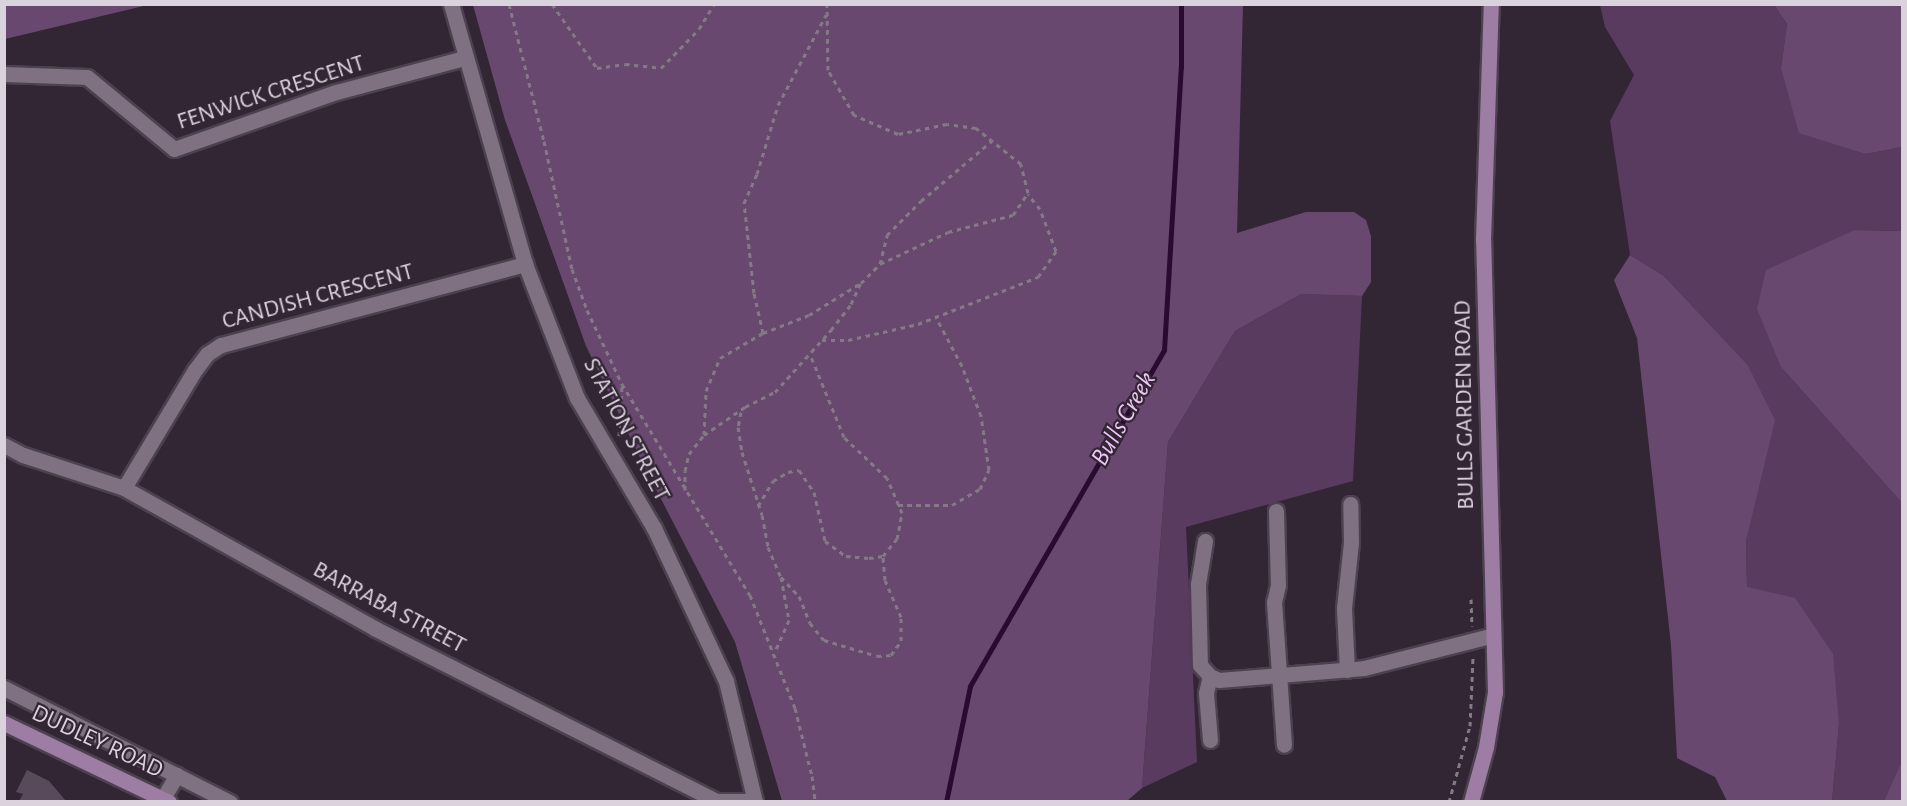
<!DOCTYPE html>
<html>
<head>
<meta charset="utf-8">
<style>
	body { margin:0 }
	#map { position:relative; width:1907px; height:806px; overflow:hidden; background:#322534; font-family:"Alegreya Sans",sans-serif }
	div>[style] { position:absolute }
	.green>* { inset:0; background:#5a3b60 }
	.forest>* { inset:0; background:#694870 }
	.stream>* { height:5px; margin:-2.5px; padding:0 2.5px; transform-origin:2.5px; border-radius:2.5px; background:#290b2f }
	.building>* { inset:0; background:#584a5a }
	.path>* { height:3px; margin-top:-1.5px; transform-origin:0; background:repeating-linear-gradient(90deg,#847a86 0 4.5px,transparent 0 9px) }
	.roads { filter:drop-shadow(2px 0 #4c414e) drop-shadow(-2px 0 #4c414e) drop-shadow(0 2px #4c414e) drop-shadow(0 -2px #4c414e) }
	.minor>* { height:15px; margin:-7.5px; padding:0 7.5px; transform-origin:7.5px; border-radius:7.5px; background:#7f7082 }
	.major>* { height:15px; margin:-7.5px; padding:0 7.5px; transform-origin:7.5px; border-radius:7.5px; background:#9e7da4 }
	span { translate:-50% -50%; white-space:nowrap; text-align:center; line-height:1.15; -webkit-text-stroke:4.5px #322534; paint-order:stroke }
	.street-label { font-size:24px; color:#dad2dc }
	.water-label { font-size:26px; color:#f0c5f8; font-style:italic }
	.frame { position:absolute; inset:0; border:6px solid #dad2dc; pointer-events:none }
</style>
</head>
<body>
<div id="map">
	<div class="green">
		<div style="clip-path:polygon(1600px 5px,1774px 5px,1787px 24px,1781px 68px,1866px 154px,1902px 147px,1902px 231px,1855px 230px,1781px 367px,1902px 503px,1902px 760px,1884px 801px,1832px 801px,1839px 724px,1795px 599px,1747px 588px,1746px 541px,1756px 490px,1747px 364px,1664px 276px,1630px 255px,1610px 121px,1634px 75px,1605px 27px)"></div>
		<div style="clip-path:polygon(1301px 294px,1362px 296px,1353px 481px,1186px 527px,1197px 762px,1142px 788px,1168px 442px,1235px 331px)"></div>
	</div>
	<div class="forest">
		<div style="clip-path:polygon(5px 4px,148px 4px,148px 5px,5px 39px)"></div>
		<div style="clip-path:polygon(473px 5px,1243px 5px,1237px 233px,1306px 212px,1354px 212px,1366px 220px,1371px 236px,1371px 282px,1362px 296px,1301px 294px,1235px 331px,1168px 442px,1142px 788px,1127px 801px,782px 801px,735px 642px,644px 466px,586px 346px,505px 120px)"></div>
		<div style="clip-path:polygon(1774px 5px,1902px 5px,1902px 147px,1866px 154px,1799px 133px,1781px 68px,1787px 24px)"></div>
		<div style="clip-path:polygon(1855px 230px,1902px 231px,1902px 503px,1781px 367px,1757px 309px,1766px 270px)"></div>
		<div style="clip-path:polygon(1630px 255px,1664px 276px,1747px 364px,1775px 420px,1746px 541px,1747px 587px,1795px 598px,1833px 654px,1839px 724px,1832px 801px,1727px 801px,1715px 777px,1677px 758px,1671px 645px,1637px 338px,1614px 280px)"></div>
		<div style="clip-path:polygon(1902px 760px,1902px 801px,1884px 801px)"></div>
	</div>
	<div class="stream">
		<div style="left:946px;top:802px;width:118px;rotate:-78.3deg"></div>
		<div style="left:970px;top:686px;width:388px;rotate:-60deg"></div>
		<div style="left:1164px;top:350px;width:284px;rotate:-86.6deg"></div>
		<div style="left:1181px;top:67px;width:63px;rotate:-90deg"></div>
	</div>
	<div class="building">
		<div style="clip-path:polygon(27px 770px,49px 781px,66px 801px,19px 801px,23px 794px,16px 792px)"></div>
	</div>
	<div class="path">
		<div style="left:509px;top:4px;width:141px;rotate:75.7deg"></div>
		<div style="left:544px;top:141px;width:131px;rotate:77.7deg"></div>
		<div style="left:572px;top:269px;width:44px;rotate:69.9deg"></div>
		<div style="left:587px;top:310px;width:82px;rotate:64.7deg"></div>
		<div style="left:622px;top:384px;width:247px;rotate:58.8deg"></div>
		<div style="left:750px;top:595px;width:122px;rotate:68.3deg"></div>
		<div style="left:795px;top:708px;width:70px;rotate:76deg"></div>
		<div style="left:812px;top:776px;width:26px;rotate:83deg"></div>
		<div style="left:552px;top:4px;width:78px;rotate:54.9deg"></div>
		<div style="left:597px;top:68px;width:28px;rotate:-8deg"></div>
		<div style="left:625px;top:64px;width:36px;rotate:6deg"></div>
		<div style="left:661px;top:68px;width:54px;rotate:-45.7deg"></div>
		<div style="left:699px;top:29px;width:29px;rotate:-59deg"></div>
		<div style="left:880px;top:264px;width:30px;rotate:-76deg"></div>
		<div style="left:887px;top:235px;width:48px;rotate:-45deg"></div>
		<div style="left:921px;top:201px;width:94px;rotate:-40.3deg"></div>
		<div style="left:763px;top:333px;width:41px;rotate:-102.7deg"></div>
		<div style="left:754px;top:293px;width:91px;rotate:-96.3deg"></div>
		<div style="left:744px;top:203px;width:32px;rotate:-66deg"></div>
		<div style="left:757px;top:174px;width:72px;rotate:-73.1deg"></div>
		<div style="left:778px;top:105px;width:102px;rotate:-61.9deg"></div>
		<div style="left:822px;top:340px;width:26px"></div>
		<div style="left:848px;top:340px;width:72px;rotate:-12.9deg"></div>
		<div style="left:918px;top:324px;width:129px;rotate:-21.4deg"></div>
		<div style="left:1038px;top:277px;width:32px;rotate:-55deg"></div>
		<div style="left:1056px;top:251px;width:45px;rotate:-110.9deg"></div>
		<div style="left:1040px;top:209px;width:19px;rotate:-129deg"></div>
		<div style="left:741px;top:412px;width:15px;rotate:101deg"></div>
		<div style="left:738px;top:427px;width:25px;rotate:81deg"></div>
		<div style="left:742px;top:452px;width:66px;rotate:72.4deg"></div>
		<div style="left:762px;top:515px;width:33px;rotate:79deg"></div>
		<div style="left:768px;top:547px;width:33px;rotate:67deg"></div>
		<div style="left:781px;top:577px;width:44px;rotate:79.5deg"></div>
		<div style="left:789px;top:620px;width:34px;rotate:114deg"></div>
		<div style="left:704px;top:435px;width:44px;rotate:-87.4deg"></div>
		<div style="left:706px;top:391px;width:36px;rotate:-67deg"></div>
		<div style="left:720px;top:358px;width:50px;rotate:-30.2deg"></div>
		<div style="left:763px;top:333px;width:49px;rotate:-21.4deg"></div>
		<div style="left:809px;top:315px;width:59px;rotate:-31.8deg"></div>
		<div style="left:619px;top:436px;width:50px;rotate:-86.6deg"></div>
		<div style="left:685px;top:490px;width:19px;rotate:-90deg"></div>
		<div style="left:685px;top:471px;width:17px;rotate:-77deg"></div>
		<div style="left:689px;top:454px;width:24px;rotate:-52deg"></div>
		<div style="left:704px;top:435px;width:50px;rotate:-34.3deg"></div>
		<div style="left:745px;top:407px;width:34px;rotate:-27deg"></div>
		<div style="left:775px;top:392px;width:84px;rotate:-47.9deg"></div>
		<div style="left:831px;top:330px;width:33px;rotate:-52deg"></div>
		<div style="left:851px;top:304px;width:23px;rotate:-65deg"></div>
		<div style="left:861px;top:283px;width:27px;rotate:-45deg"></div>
		<div style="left:880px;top:264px;width:75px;rotate:-25.2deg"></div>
		<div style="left:948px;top:232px;width:67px;rotate:-14.7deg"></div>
		<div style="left:1013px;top:215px;width:27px;rotate:-56deg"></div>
		<div style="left:1028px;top:193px;width:30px;rotate:-104deg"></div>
		<div style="left:1021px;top:164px;width:58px;rotate:-141.3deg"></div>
		<div style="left:976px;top:128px;width:29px;rotate:-172deg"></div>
		<div style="left:947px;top:124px;width:50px;rotate:168.5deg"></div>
		<div style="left:898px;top:134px;width:48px;rotate:-156.6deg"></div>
		<div style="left:854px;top:115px;width:52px;rotate:-120deg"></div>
		<div style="left:828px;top:70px;width:66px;rotate:-90.9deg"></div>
		<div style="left:898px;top:505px;width:54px"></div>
		<div style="left:952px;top:505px;width:32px;rotate:-30deg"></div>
		<div style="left:980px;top:489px;width:21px;rotate:-65deg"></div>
		<div style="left:989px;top:470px;width:55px;rotate:-98.4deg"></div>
		<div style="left:981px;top:416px;width:53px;rotate:-110.8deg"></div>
		<div style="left:962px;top:366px;width:55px;rotate:-118deg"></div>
		<div style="left:758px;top:506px;width:29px;rotate:-59deg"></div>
		<div style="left:773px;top:481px;width:17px;rotate:-31deg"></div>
		<div style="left:788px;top:472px;width:11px;rotate:-10deg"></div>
		<div style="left:799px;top:470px;width:27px;rotate:56deg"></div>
		<div style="left:814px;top:492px;width:50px;rotate:77.3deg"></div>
		<div style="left:825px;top:541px;width:26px;rotate:36deg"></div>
		<div style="left:846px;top:556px;width:23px;rotate:5deg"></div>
		<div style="left:869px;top:558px;width:14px;rotate:-8deg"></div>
		<div style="left:781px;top:577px;width:26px;rotate:47deg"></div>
		<div style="left:799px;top:596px;width:29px;rotate:68deg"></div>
		<div style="left:810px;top:623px;width:22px;rotate:51deg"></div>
		<div style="left:824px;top:640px;width:55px;rotate:16.8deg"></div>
		<div style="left:877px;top:656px;width:14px;rotate:-4deg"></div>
		<div style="left:891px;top:655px;width:17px;rotate:-54deg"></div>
		<div style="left:901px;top:641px;width:24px;rotate:-90deg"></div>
		<div style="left:901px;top:617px;width:40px;rotate:-113.4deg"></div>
		<div style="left:885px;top:580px;width:24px;rotate:-95deg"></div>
		<div style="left:883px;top:556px;width:22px;rotate:-51deg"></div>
		<div style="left:897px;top:539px;width:26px;rotate:-79deg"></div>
		<div style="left:902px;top:513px;width:38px;rotate:-113deg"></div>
		<div style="left:887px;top:478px;width:59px;rotate:-136.4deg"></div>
		<div style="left:844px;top:437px;width:90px;rotate:-112.3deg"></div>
		<div style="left:1471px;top:599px;width:27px;rotate:88deg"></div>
		<div style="left:1449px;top:802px;width:79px;rotate:-74.6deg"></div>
		<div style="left:1470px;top:726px;width:70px;rotate:-87.5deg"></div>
	</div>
	<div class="roads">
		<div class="minor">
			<div style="left:451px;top:4px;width:270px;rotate:74.1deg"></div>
			<div style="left:525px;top:264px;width:144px;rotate:68.8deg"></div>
			<div style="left:577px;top:398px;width:151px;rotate:59.4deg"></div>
			<div style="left:654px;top:528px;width:169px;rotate:64.8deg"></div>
			<div style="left:726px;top:681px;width:124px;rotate:76.5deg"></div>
			<div style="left:4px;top:74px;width:83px;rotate:2.1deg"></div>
			<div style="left:87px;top:77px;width:113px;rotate:39.6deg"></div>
			<div style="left:174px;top:149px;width:172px;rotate:-19.4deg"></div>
			<div style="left:336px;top:92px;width:133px;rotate:-14.8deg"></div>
			<div style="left:4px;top:445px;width:21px;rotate:28deg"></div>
			<div style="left:23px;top:455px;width:106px;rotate:18.1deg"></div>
			<div style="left:124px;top:488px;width:287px;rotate:29.2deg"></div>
			<div style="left:374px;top:628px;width:384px;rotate:26.8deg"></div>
			<div style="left:717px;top:801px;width:38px"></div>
			<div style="left:124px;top:488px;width:138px;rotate:-59deg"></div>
			<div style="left:195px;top:370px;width:20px;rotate:-53deg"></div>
			<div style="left:207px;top:354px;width:17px;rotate:-33deg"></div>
			<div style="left:221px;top:345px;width:315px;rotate:-14.9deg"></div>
			<div style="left:1276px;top:511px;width:74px;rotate:88.5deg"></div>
			<div style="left:1278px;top:585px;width:17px;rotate:103deg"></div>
			<div style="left:1274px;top:602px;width:143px;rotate:86deg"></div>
			<div style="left:1205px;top:541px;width:44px;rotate:99.2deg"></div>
			<div style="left:1198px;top:584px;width:81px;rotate:88.6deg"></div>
			<div style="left:1200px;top:665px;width:15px;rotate:48deg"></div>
			<div style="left:1210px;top:676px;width:10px;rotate:24deg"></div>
			<div style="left:1219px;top:680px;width:145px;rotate:-4.7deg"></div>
			<div style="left:1364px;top:668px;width:133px;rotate:-14.3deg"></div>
			<div style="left:1347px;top:670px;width:62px;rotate:-92.8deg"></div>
			<div style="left:1344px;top:608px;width:65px;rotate:-83.9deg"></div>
			<div style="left:1351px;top:543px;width:39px;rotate:-91deg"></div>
			<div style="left:4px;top:688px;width:253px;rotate:26.8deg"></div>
			<div style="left:1210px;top:740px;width:47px;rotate:-94.9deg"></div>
			<div style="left:1206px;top:693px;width:17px;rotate:-77deg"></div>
			<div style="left:163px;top:798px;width:27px;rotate:-59deg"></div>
		</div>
		<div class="major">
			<div style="left:4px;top:723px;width:183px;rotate:25.6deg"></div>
			<div style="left:1471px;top:802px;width:57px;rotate:-74.7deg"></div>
			<div style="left:1486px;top:747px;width:56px;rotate:-80.7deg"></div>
			<div style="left:1495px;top:692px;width:452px;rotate:-91.5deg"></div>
			<div style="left:1483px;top:240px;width:236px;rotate:-88.1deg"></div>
		</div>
	</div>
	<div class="street-label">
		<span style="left:271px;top:93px;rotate:-18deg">FENWICK CRESCENT</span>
		<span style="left:318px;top:297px;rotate:-15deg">CANDISH CRESCENT</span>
		<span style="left:1465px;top:405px;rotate:-91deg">BULLS GARDEN ROAD</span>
		<span style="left:626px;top:430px;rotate:62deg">STATION STREET</span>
		<span style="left:389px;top:608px;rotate:28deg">BARRABA STREET</span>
		<span style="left:97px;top:742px;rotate:25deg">DUDLEY ROAD</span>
	</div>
	<div class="water-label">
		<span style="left:1124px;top:419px;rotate:-60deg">Bulls Creek</span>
	</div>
	<div class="frame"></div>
</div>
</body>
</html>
